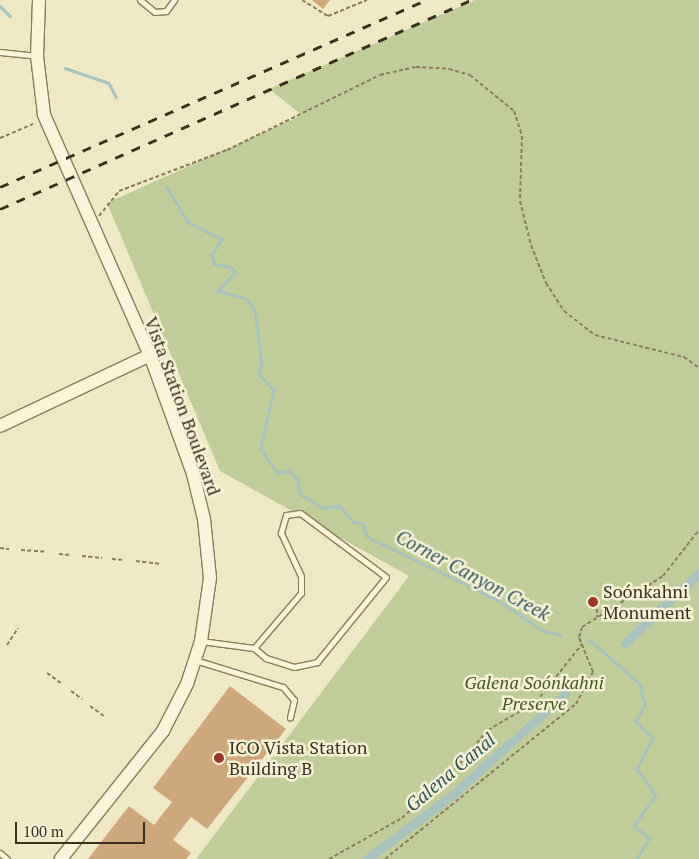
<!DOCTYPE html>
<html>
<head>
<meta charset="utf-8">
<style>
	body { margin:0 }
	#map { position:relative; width:699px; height:859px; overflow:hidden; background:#efe8c6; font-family:"PT Serif",serif }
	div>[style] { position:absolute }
	.green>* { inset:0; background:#c0cd9a }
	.stream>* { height:2.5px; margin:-1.25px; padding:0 1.25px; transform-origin:1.25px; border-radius:1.25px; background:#a8c2be }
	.canal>* { height:9px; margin:-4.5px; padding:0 4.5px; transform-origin:4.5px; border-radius:4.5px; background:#a8c2be }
	.building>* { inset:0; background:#cda87c }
	.path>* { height:2px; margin-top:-1px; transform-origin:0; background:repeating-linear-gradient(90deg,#8a7b5c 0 4px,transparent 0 6.5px) }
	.roads { filter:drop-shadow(1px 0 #8a7b5c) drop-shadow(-1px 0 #8a7b5c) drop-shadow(0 1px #8a7b5c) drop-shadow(0 -1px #8a7b5c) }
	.service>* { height:5px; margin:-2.5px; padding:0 2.5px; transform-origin:2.5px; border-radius:2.5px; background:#f9f4da }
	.tertiary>* { height:12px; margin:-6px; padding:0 6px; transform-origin:6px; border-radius:6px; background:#f9f4da }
	.rail>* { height:2.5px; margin-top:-1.25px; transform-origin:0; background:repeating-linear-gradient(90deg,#3b301f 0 9px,transparent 0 18px) }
	.dots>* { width:14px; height:14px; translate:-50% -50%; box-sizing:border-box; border:2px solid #f6f1d6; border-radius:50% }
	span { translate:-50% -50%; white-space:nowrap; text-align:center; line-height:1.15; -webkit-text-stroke:5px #f6f1d6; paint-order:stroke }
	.street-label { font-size:18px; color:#3b301f }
	.poi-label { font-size:18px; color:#3b301f }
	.left { translate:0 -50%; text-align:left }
	.park-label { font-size:18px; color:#445726; font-style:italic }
	.water-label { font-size:19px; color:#2f575a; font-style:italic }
	.scale { position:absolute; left:15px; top:822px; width:130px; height:22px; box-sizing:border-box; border:2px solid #3b301f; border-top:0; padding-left:6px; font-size:15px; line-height:18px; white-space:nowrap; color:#3b301f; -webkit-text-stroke:4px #f6f1d6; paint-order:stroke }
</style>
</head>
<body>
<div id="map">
	<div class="green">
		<div style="clip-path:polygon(475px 0,699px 0,699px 859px,196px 859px,409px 576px,220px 471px,107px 203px,302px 115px,269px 89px)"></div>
	</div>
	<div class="stream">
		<div style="left:0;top:6px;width:14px;rotate:45deg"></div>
		<div style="left:65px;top:68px;width:46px;rotate:18.8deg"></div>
		<div style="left:109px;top:83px;width:16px;rotate:63deg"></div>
		<div style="left:167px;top:187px;width:41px;rotate:59deg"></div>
		<div style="left:188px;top:222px;width:38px;rotate:27deg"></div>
		<div style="left:222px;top:239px;width:19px;rotate:122deg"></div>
		<div style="left:212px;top:255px;width:9px;rotate:72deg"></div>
		<div style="left:215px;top:264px;width:16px;rotate:11deg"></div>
		<div style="left:231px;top:267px;width:7px;rotate:45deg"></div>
		<div style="left:236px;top:272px;width:26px;rotate:133deg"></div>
		<div style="left:218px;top:291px;width:30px;rotate:15deg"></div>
		<div style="left:247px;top:299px;width:14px;rotate:56deg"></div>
		<div style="left:255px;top:311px;width:53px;rotate:82.5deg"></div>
		<div style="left:262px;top:364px;width:10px;rotate:107deg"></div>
		<div style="left:259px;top:374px;width:22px;rotate:47deg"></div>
		<div style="left:274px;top:390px;width:60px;rotate:102.4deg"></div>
		<div style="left:261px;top:449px;width:28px;rotate:55deg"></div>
		<div style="left:277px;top:472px;width:13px;rotate:-4deg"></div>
		<div style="left:290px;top:471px;width:12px;rotate:48deg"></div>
		<div style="left:298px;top:480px;width:14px;rotate:82deg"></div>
		<div style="left:300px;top:494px;width:27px;rotate:31deg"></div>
		<div style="left:323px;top:508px;width:17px;rotate:-7deg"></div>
		<div style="left:340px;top:506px;width:21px;rotate:49deg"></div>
		<div style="left:354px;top:522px;width:8px;rotate:7deg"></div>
		<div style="left:362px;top:523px;width:15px;rotate:67deg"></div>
		<div style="left:368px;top:537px;width:144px;rotate:25.9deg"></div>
		<div style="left:498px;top:600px;width:55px;rotate:34deg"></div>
		<div style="left:544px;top:631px;width:17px;rotate:13deg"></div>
		<div style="left:590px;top:640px;width:67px;rotate:41.3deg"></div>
		<div style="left:640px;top:684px;width:22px;rotate:77deg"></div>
		<div style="left:645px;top:705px;width:19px;rotate:118deg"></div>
		<div style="left:636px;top:722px;width:23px;rotate:43deg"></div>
		<div style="left:653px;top:738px;width:35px;rotate:117deg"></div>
		<div style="left:637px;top:769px;width:32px;rotate:54deg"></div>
		<div style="left:656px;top:795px;width:38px;rotate:125deg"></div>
		<div style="left:634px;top:826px;width:20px;rotate:37deg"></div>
		<div style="left:650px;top:838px;width:25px;rotate:122deg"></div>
	</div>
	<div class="canal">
		<div style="left:625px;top:643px;width:102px;rotate:-43.4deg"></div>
		<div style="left:367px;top:859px;width:105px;rotate:-36.9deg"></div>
		<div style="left:451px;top:796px;width:152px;rotate:-41.8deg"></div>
		<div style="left:564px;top:695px;width:12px;rotate:-66deg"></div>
	</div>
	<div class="building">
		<div style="clip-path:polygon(312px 0,330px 0,323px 9px)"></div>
		<div style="clip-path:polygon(230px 686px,286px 729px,207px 829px,191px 817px,173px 840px,191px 853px,186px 859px,88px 859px,129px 806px,154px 825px,172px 802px,153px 788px)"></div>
	</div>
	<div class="path">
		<div style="left:302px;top:0;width:31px;rotate:32deg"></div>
		<div style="left:328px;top:16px;width:42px;rotate:-22.3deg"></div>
		<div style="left:0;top:138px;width:36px;rotate:-23deg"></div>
		<div style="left:99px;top:216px;width:32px;rotate:-51deg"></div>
		<div style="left:119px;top:191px;width:116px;rotate:-20.8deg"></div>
		<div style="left:227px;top:150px;width:170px;rotate:-26.1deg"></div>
		<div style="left:380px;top:75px;width:37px;rotate:-13deg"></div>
		<div style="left:416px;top:67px;width:33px;rotate:3deg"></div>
		<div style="left:449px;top:69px;width:22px;rotate:16deg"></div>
		<div style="left:470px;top:75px;width:57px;rotate:39.3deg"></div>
		<div style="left:514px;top:111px;width:26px;rotate:72deg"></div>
		<div style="left:522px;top:136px;width:65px;rotate:91.8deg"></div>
		<div style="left:520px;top:201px;width:45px;rotate:76deg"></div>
		<div style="left:531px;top:245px;width:41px;rotate:68.5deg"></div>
		<div style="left:546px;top:283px;width:33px;rotate:57deg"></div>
		<div style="left:564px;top:311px;width:39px;rotate:38deg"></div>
		<div style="left:595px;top:335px;width:92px;rotate:13.9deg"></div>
		<div style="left:684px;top:357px;width:19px;rotate:36deg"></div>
		<div style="left:0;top:548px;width:9px;rotate:6deg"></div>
		<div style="left:21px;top:550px;width:26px;rotate:4deg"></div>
		<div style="left:59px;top:554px;width:12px;rotate:5deg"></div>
		<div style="left:82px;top:556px;width:20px;rotate:6deg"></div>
		<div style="left:112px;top:559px;width:13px;rotate:4deg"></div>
		<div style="left:136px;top:561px;width:25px;rotate:7deg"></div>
		<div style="left:597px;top:609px;width:8px;rotate:90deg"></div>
		<div style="left:7px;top:645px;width:20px;rotate:-57deg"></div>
		<div style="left:47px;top:673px;width:19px;rotate:36deg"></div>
		<div style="left:71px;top:691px;width:14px;rotate:36deg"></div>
		<div style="left:90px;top:706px;width:19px;rotate:36deg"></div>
		<div style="left:329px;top:859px;width:84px;rotate:-29.3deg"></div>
		<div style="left:402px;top:818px;width:74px;rotate:-42.8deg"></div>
		<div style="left:456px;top:768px;width:50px;rotate:-49.9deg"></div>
		<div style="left:488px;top:730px;width:56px;rotate:-30.3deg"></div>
		<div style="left:536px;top:702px;width:74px;rotate:-51.6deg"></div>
		<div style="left:385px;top:859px;width:246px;rotate:-39.1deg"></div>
		<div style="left:576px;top:704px;width:36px;rotate:-62deg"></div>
		<div style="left:593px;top:672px;width:38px;rotate:-112deg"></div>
		<div style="left:579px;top:637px;width:10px;rotate:-73deg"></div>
		<div style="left:582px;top:627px;width:96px;rotate:-32.2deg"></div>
		<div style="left:663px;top:576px;width:58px;rotate:-52deg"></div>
	</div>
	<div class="roads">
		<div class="service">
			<div style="left:140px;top:0;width:19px;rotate:39deg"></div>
			<div style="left:155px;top:12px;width:11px;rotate:-5deg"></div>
			<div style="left:166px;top:11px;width:14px;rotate:-54deg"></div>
			<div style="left:0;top:52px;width:37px;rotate:6deg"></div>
			<div style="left:201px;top:641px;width:53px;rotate:7.5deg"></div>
			<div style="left:254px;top:648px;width:16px;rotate:40deg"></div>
			<div style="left:266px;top:658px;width:29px;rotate:18deg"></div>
			<div style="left:294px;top:667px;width:24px;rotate:-12deg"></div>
			<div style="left:317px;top:662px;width:109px;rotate:-50.9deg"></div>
			<div style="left:386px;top:577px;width:107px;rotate:-143.3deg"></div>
			<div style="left:300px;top:513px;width:14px;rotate:172deg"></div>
			<div style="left:286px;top:515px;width:19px;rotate:106deg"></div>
			<div style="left:281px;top:533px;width:47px;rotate:65.1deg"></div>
			<div style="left:301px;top:576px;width:17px;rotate:90deg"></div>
			<div style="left:301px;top:593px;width:72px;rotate:130.5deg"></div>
			<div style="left:195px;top:660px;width:92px;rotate:17.1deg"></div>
			<div style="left:283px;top:687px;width:17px;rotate:50deg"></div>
			<div style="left:294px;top:700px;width:18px;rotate:103deg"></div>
			<div style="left:0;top:853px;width:9px;rotate:41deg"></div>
		</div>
		<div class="tertiary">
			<div style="left:39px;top:0;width:56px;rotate:92deg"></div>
			<div style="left:37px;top:56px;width:59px;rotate:83.2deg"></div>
			<div style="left:44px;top:115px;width:262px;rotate:66.2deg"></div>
			<div style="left:150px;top:355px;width:127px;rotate:70.1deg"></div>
			<div style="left:193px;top:474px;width:46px;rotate:76.3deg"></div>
			<div style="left:204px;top:519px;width:59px;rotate:84.2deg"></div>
			<div style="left:210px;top:578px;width:64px;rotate:98.1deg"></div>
			<div style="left:201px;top:641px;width:45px;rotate:108deg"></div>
			<div style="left:187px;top:684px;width:53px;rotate:117.1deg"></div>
			<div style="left:163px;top:731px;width:164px;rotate:128.6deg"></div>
			<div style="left:0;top:426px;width:166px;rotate:-25.3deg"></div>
		</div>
	</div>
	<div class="rail">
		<div style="left:0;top:187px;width:466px;rotate:-23.7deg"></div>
		<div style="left:0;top:209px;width:515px;rotate:-23.93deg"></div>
	</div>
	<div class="dots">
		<div style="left:593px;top:602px;background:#9a392b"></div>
		<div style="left:219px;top:758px;background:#9a392b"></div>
	</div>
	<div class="street-label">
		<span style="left:183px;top:406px;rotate:70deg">Vista Station Boulevard</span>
	</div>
	<div class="poi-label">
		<span class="left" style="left:603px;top:602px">Soónkahni<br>Monument</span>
		<span class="left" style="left:229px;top:758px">ICO Vista Station<br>Building B</span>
	</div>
	<div class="park-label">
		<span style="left:534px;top:693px">Galena Soónkahni<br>Preserve</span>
	</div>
	<div class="water-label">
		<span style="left:473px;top:575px;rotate:28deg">Corner Canyon Creek</span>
		<span style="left:450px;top:772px;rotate:-40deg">Galena Canal</span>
	</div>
	<div class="scale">100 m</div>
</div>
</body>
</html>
